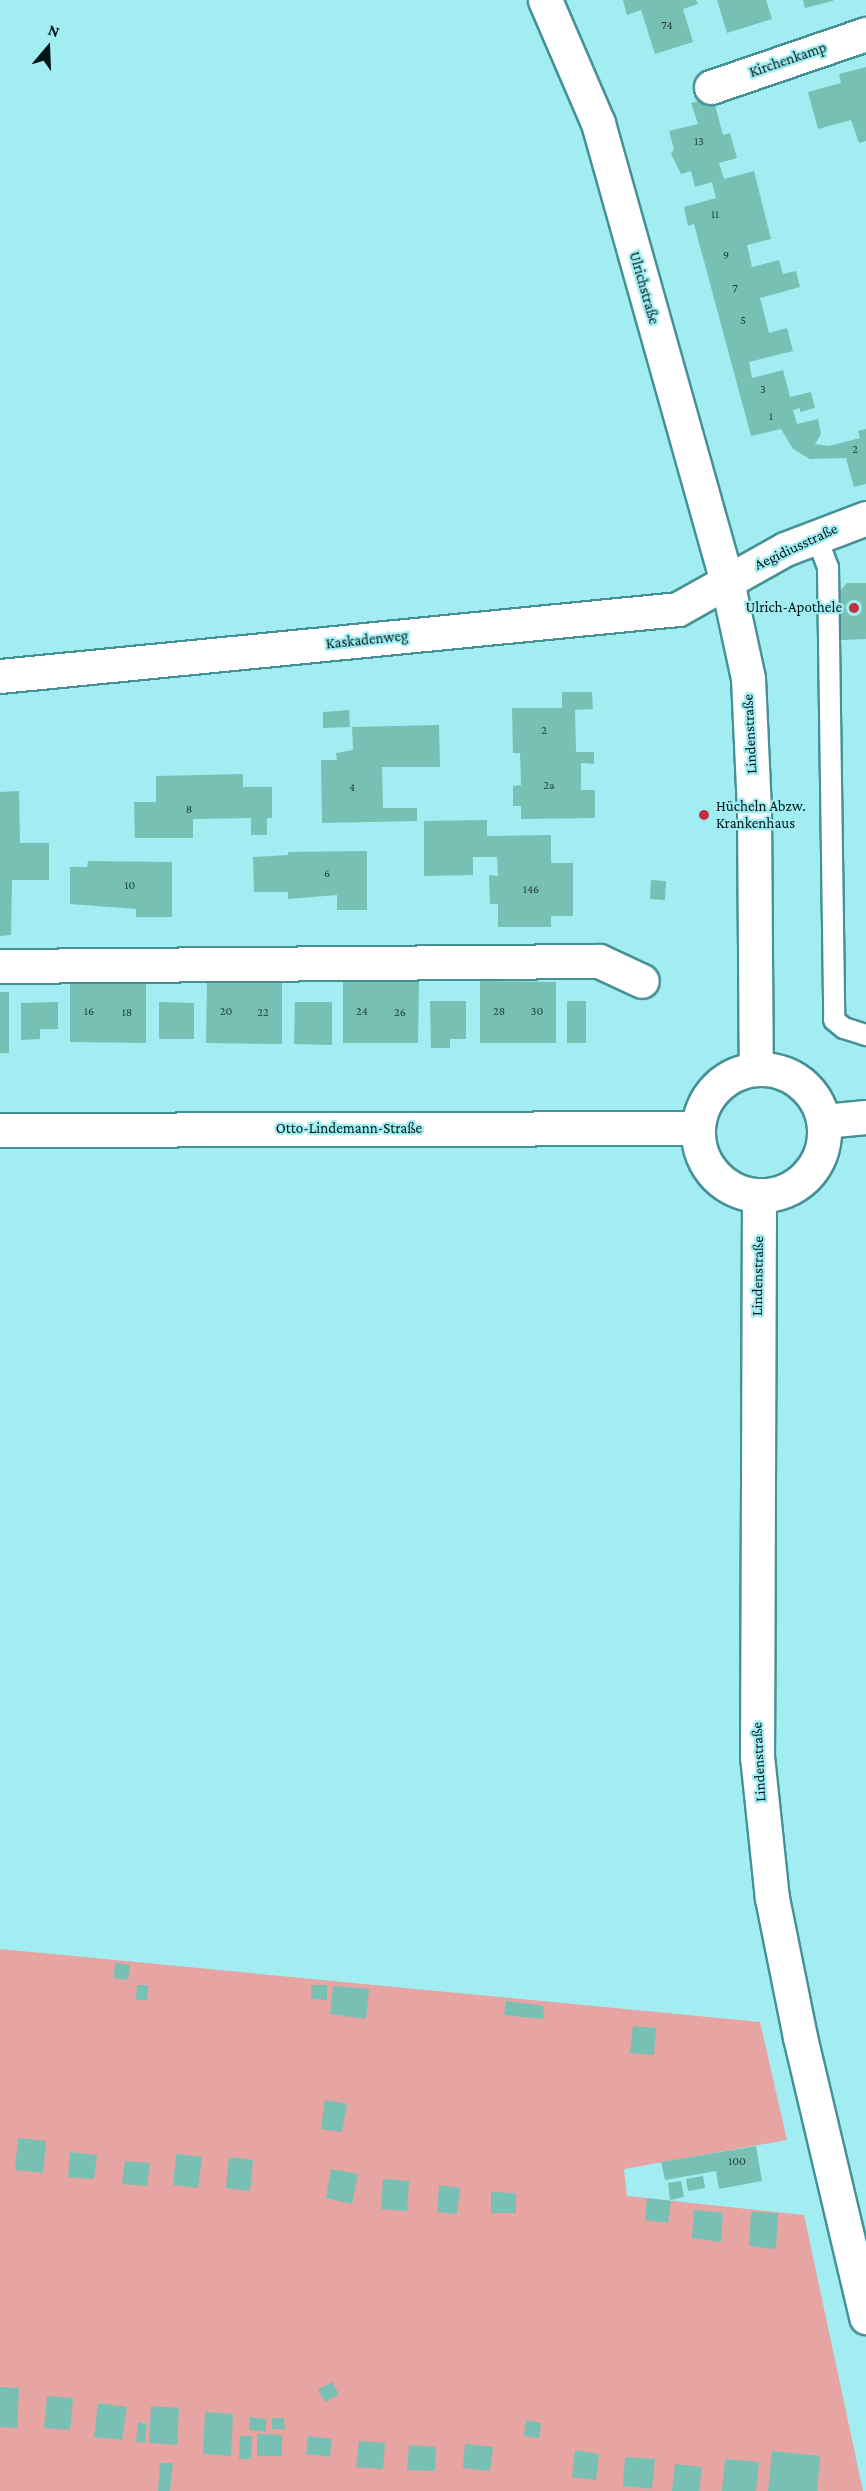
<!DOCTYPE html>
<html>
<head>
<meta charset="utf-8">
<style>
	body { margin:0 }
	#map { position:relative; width:866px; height:2491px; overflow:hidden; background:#a1edf2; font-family:"Crimson Pro",serif }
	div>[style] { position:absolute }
	.green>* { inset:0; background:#e6a4a2 }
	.building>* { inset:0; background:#78c0b3 }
	.roads { filter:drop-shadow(2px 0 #469196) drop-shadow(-2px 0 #469196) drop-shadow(0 2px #469196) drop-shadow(0 -2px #469196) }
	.lane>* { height:20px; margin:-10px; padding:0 10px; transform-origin:10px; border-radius:10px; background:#fff }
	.street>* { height:33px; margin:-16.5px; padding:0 16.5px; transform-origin:16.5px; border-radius:16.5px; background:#fff }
	.secondary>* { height:33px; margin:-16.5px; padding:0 16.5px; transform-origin:16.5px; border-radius:16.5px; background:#fff }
	.secondary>.ring { margin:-16.5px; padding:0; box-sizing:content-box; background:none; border:33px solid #fff; border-radius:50% }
	.dots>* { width:16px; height:16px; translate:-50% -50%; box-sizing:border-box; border:3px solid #a1edf2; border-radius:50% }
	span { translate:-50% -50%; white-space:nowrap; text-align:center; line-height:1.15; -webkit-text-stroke:4.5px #a1edf2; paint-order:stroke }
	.number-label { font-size:12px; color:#1f403f }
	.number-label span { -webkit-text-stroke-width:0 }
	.street-label { font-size:15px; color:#011618 }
	.poi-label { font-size:15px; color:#011618 }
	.right { translate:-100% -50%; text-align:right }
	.left { translate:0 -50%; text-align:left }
	.north { position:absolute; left:18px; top:18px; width:60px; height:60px; -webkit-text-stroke:4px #a1edf2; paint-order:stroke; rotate:19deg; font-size:16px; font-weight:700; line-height:24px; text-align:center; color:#011618 }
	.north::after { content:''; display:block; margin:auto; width:21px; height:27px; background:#011618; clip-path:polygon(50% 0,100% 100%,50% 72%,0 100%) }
</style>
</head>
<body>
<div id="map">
	<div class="green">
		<div style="clip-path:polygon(0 1949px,760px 2022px,787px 2140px,624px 2169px,627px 2196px,804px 2215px,863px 2491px,0 2491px)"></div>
	</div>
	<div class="building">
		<div style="clip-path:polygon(623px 0,696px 0,698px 4px,683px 9px,693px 42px,655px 54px,641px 10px,627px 15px)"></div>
		<div style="clip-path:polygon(717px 0,766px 0,772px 19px,727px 33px)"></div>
		<div style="clip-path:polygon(803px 0,833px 0,833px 1px,805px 8px)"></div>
		<div style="clip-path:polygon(866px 67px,866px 141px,859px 143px,851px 120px,818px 129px,808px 92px,841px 83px,839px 74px)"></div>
		<div style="clip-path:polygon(713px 97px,723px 135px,730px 133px,737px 158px,719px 163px,724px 179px,754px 171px,771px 239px,747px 245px,752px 267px,779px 260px,783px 274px,796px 271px,800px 287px,760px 298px,769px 333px,787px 328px,793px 351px,749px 362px,752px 378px,783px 370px,790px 397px,811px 392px,815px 408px,800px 412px,800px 408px,793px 410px,797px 424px,818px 419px,821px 434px,815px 444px,829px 446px,860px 438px,858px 431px,866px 429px,866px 484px,854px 487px,846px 458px,810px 459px,793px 449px,781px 429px,751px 436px,694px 224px,688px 226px,684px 207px,716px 198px,712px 182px,695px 187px,691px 171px,681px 174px,671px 154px,674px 149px,669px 131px,698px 124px,691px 103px)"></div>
		<div style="clip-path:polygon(847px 583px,866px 583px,866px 639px,841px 640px,841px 590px)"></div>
		<div style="clip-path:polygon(562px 692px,592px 692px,593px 709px,575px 710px,576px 752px,594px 752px,594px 764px,581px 763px,581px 790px,595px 790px,595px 818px,521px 819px,521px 806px,513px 806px,513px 786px,521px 785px,520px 753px,513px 753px,512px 708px,562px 708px)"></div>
		<div style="clip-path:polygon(349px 710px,350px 727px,323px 728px,323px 712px)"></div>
		<div style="clip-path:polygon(439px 725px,440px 767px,382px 767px,383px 808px,417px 808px,417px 821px,322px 823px,321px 760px,337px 760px,336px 753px,353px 750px,352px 727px)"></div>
		<div style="clip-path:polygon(243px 774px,243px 787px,272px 787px,272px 818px,267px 818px,267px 835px,251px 835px,251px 818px,193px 819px,193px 838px,135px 838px,134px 802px,156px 802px,156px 776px)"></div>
		<div style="clip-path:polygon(19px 791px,20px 843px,49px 843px,49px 880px,12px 880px,11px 935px,0 936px,0 792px)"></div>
		<div style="clip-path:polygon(487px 820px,487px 836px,551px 835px,551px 863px,573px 863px,573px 916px,551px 916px,551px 927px,498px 927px,498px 904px,490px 904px,489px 875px,498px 876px,497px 857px,473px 857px,473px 875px,424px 876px,424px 821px)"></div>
		<div style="clip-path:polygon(367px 851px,367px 910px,337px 910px,337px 895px,288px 899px,288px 892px,254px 892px,253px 857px,288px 855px,288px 852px)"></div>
		<div style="clip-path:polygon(88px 861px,172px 862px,172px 917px,136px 917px,136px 909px,70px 904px,70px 867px,87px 867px)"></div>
		<div style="clip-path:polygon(651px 880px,666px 881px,665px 900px,650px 899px)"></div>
		<div style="clip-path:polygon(480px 981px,556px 982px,556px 1043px,480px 1043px)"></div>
		<div style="clip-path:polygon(70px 982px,146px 983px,146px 1043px,70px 1042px)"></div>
		<div style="clip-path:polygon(207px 982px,282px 983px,282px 1044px,206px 1043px)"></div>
		<div style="clip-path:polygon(343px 982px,419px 982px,418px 1043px,343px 1043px)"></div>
		<div style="clip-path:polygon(0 992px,9px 992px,9px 1053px,0 1053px)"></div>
		<div style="clip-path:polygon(430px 1001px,466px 1001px,466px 1039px,450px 1039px,450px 1048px,431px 1048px)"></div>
		<div style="clip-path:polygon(567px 1001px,586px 1001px,586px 1043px,567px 1043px)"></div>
		<div style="clip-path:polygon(58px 1002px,58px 1029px,40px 1029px,40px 1039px,21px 1040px,21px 1003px)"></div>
		<div style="clip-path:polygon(159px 1002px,194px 1003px,194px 1039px,159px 1039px)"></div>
		<div style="clip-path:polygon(295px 1002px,332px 1002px,332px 1045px,294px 1044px)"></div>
		<div style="clip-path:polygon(115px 1963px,130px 1965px,128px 1980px,114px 1978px)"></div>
		<div style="clip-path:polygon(137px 1985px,148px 1985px,147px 2000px,136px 2000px)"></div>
		<div style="clip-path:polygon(311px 1985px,327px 1985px,327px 2000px,311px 1999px)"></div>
		<div style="clip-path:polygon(333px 1986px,369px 1989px,366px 2019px,330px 2014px)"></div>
		<div style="clip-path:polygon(506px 2001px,544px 2006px,543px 2019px,504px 2015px)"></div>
		<div style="clip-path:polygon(633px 2026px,656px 2028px,654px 2055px,630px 2053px)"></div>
		<div style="clip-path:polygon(325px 2100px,347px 2104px,342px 2132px,321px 2129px)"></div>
		<div style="clip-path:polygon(18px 2138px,46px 2141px,43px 2173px,15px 2170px)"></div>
		<div style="clip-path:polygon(756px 2146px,762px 2181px,719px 2189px,716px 2171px,665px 2180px,661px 2162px)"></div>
		<div style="clip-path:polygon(70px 2152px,97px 2155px,94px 2179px,68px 2177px)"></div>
		<div style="clip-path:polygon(176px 2154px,202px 2157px,198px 2188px,173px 2185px)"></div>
		<div style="clip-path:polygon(229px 2157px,253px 2160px,250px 2191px,226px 2188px)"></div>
		<div style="clip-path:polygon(125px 2161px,150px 2163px,147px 2186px,122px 2184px)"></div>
		<div style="clip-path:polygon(331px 2169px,358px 2174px,352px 2204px,326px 2198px)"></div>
		<div style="clip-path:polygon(703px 2176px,705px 2188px,688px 2191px,686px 2179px)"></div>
		<div style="clip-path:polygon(383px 2179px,409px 2181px,407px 2211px,381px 2209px)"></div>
		<div style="clip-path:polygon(681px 2181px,684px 2197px,670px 2200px,668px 2183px)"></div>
		<div style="clip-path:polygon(439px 2185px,460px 2188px,457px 2214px,437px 2212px)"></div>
		<div style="clip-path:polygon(491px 2192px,516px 2193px,516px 2213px,491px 2213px)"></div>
		<div style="clip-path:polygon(647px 2198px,671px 2201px,668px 2223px,645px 2220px)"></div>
		<div style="clip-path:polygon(694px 2210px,723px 2213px,721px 2242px,692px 2238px)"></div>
		<div style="clip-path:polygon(751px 2212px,778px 2213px,776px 2249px,749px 2246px)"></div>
		<div style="clip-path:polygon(332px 2382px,339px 2394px,325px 2402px,318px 2390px)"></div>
		<div style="clip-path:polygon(0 2387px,19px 2388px,17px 2428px,0 2427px)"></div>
		<div style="clip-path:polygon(47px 2396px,73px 2398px,70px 2430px,44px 2428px)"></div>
		<div style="clip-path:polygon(98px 2403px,127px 2407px,122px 2440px,94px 2437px)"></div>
		<div style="clip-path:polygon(151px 2406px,179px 2408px,177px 2445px,149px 2443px)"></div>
		<div style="clip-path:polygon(205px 2412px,233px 2414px,231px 2456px,203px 2454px)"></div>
		<div style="clip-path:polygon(250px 2417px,266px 2419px,266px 2432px,249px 2430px)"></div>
		<div style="clip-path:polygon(272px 2418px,284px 2418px,285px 2429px,272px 2429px)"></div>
		<div style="clip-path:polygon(526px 2420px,541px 2423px,539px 2438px,524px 2436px)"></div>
		<div style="clip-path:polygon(138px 2422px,147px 2424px,145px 2443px,136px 2442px)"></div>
		<div style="clip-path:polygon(257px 2434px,282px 2435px,282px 2456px,257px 2456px)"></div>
		<div style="clip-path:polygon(240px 2436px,252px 2436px,251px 2459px,239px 2459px)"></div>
		<div style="clip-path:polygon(308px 2436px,332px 2439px,330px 2457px,306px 2454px)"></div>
		<div style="clip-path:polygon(359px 2441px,385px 2443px,383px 2469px,356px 2467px)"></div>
		<div style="clip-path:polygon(465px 2444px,493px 2447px,490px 2471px,463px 2468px)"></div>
		<div style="clip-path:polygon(409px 2445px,436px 2447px,435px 2471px,407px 2470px)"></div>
		<div style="clip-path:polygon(575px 2450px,599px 2454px,596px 2480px,572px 2477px)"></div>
		<div style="clip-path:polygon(772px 2451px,820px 2456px,817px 2491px,768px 2491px)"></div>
		<div style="clip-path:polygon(625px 2457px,655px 2459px,652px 2489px,623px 2486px)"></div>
		<div style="clip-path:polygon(725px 2459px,759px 2462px,756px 2491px,722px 2491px)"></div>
		<div style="clip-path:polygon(160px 2463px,173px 2463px,170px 2491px,158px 2491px)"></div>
		<div style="clip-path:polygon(675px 2464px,702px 2467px,699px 2491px,672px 2491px)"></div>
	</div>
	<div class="roads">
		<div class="lane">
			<div style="left:816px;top:536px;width:34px;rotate:69deg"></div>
			<div style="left:828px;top:568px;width:452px;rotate:89.2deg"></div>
			<div style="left:834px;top:1020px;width:13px;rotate:39deg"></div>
			<div style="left:844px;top:1028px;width:23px;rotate:18deg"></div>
		</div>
		<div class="street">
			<div style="left:545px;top:0;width:134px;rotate:66.7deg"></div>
			<div style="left:598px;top:123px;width:476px;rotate:74.3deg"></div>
			<div style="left:727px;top:581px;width:99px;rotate:77.8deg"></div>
			<div style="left:748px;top:678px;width:131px;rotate:87.4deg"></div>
			<div style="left:754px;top:809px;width:260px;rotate:89.6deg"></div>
			<div style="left:711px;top:87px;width:164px;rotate:-18.9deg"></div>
			<div style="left:0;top:676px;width:681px;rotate:-5.64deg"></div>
			<div style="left:678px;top:609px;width:123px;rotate:-29.3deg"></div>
			<div style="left:785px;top:549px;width:87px;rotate:-20.9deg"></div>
			<div style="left:0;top:966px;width:599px;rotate:-0.48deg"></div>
			<div style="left:599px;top:961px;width:47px;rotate:24.9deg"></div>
		</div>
		<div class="secondary">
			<div class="ring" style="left:698px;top:1069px;width:93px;height:93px"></div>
			<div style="left:824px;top:1121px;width:42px;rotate:-5.4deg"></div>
			<div style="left:0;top:1130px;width:698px;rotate:-0.16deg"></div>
			<div style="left:759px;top:1196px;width:560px;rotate:90.2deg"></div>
			<div style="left:757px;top:1756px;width:143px;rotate:84deg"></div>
			<div style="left:772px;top:1898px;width:142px;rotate:78.6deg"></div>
			<div style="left:800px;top:2037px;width:288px;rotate:76.7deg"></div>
		</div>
	</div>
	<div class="dots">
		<div style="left:854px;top:608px;background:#c1313d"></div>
		<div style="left:704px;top:815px;background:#c1313d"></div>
	</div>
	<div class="number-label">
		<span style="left:667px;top:26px">74</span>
		<span style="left:699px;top:142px">13</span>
		<span style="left:715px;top:215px">11</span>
		<span style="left:726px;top:256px">9</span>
		<span style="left:735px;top:289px">7</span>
		<span style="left:743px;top:321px">5</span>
		<span style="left:763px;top:390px">3</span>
		<span style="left:771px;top:417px">1</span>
		<span style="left:855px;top:450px">2</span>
		<span style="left:544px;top:731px">2</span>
		<span style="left:549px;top:786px">2a</span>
		<span style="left:352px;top:788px">4</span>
		<span style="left:189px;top:810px">8</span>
		<span style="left:327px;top:874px">6</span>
		<span style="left:130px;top:886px">10</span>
		<span style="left:531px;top:890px">146</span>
		<span style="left:89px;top:1012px">16</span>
		<span style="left:226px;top:1012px">20</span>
		<span style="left:362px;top:1012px">24</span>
		<span style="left:499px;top:1012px">28</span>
		<span style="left:537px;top:1012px">30</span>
		<span style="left:127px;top:1013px">18</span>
		<span style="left:263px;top:1013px">22</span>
		<span style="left:400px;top:1013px">26</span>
		<span style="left:737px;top:2162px">100</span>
	</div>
	<div class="street-label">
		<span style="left:788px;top:60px;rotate:-19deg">Kirchenkamp</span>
		<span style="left:644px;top:288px;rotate:74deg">Ulrichstraße</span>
		<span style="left:796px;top:547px;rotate:-25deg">Aegidiusstraße</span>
		<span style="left:367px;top:640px;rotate:-6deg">Kaskadenweg</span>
		<span style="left:750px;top:734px;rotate:-93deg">Lindenstraße</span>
		<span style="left:349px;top:1129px">Otto-Lindemann-Straße</span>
		<span style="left:758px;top:1276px;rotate:-89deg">Lindenstraße</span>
		<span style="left:759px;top:1762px;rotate:-93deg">Lindenstraße</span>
	</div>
	<div class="poi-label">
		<span class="right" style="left:842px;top:608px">Ulrich-Apothele</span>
		<span class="left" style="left:716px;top:815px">Hücheln Abzw.<br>Krankenhaus</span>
	</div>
	<div class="north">N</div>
</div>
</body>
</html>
